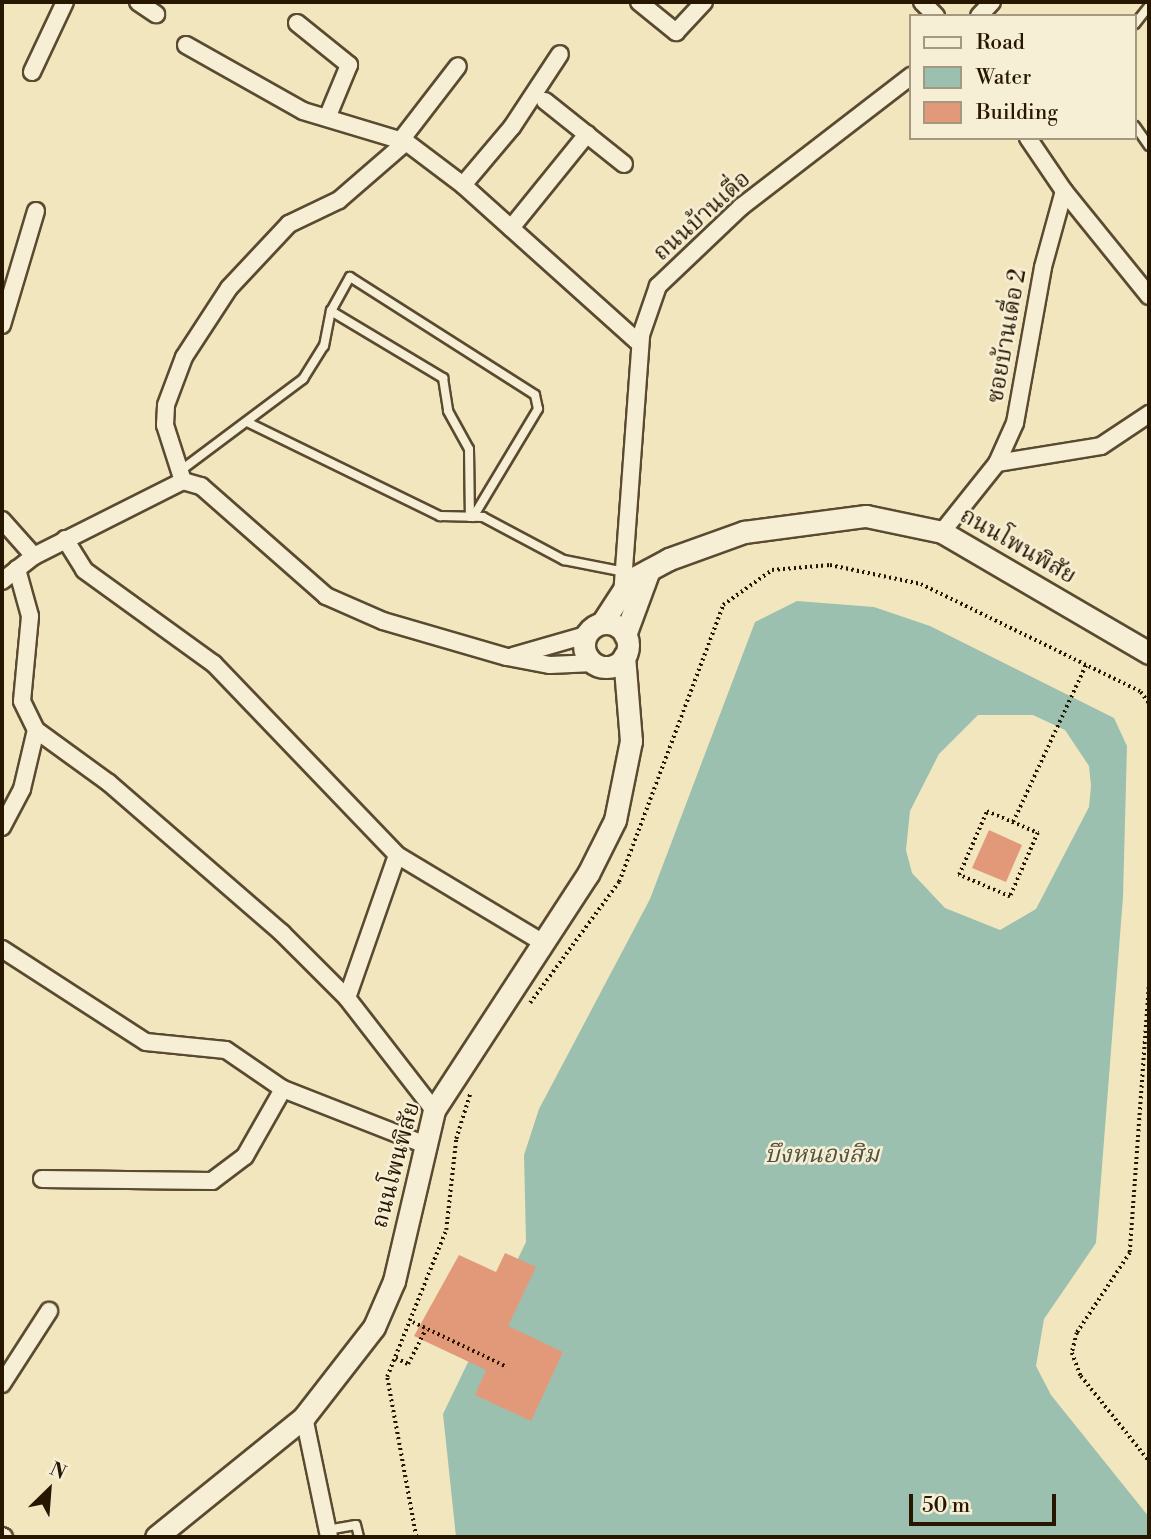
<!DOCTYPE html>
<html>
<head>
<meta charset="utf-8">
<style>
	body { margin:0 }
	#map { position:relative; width:1151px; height:1539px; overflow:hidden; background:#f2e6be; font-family:"Libre Bodoni","Noto Serif Thai",serif }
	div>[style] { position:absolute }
	.water>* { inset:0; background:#9bc0af }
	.building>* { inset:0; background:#e29979 }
	.path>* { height:3.5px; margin-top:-1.75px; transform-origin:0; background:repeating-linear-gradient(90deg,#271600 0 2px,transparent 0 5.5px) }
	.roads { filter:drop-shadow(2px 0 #5a4a30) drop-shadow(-2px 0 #5a4a30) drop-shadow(0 2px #5a4a30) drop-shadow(0 -2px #5a4a30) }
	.service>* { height:8px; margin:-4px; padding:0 4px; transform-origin:4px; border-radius:4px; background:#f7efd5 }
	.minor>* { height:16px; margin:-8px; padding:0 8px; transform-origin:8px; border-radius:8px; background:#f7efd5 }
	.tertiary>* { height:21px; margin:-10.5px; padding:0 10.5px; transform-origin:10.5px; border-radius:10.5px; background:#f7efd5 }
	.tertiary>.ring { margin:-10.5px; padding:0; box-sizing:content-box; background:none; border:21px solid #f7efd5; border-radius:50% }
	span { translate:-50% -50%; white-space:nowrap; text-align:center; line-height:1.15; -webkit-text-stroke:5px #f7efd5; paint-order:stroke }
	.street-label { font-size:23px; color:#271600 }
	.water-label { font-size:24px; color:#50523d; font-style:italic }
	.frame { position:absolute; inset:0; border:4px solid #271600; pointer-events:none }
	.legend { position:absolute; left:909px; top:14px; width:228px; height:126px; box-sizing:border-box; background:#f7efd5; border:2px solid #a49880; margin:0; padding:9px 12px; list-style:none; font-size:21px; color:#271600 }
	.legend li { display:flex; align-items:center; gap:14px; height:35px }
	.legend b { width:35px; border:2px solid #a49880 }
	.north { position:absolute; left:14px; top:1455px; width:70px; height:70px; -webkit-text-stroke:5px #f7efd5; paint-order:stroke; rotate:25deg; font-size:19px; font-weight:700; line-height:28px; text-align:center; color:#271600 }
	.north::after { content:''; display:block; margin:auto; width:24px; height:32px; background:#271600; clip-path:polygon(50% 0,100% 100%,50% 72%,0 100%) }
	.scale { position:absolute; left:909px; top:1494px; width:147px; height:32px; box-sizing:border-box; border:4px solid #271600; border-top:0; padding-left:9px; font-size:21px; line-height:24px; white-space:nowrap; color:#271600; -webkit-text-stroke:5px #f7efd5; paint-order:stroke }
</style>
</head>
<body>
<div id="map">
	<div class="water">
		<div style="clip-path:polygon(evenodd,797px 601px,874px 607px,930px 626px,1114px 718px,1127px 746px,1123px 897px,1096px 1243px,1044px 1319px,1036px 1366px,1051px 1395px,1149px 1517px,1149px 1537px,456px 1537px,443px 1414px,526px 1242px,524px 1155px,539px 1109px,650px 899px,755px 622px,797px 601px,978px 715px,1033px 715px,1065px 730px,1089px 766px,1091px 786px,1089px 807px,1036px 909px,1000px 930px,945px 908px,912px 873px,906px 850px,910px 811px,939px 754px,978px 715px)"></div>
	</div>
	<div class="building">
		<div style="clip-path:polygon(989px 830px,1022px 845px,1006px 882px,972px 868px)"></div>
		<div style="clip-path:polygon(505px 1253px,536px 1267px,508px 1326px,563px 1352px,531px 1421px,475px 1395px,486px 1370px,414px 1336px,459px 1255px,496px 1272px)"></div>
	</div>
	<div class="path">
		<div style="left:987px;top:811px;width:56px;rotate:23.3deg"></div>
		<div style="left:1038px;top:833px;width:70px;rotate:113.6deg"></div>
		<div style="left:1010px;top:897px;width:56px;rotate:-156.7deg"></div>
		<div style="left:959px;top:875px;width:70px;rotate:-66.4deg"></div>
		<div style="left:1013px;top:822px;width:173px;rotate:-65.1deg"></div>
		<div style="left:1149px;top:987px;width:267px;rotate:94.1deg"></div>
		<div style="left:1130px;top:1253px;width:96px;rotate:123.5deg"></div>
		<div style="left:1077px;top:1333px;width:21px;rotate:104deg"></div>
		<div style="left:1072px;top:1353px;width:25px;rotate:69deg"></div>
		<div style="left:1081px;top:1376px;width:109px;rotate:51.3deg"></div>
		<div style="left:530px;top:1003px;width:150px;rotate:-53.7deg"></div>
		<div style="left:619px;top:882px;width:296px;rotate:-69.4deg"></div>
		<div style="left:723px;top:605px;width:60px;rotate:-35.5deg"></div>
		<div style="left:772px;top:570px;width:58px;rotate:-4.9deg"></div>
		<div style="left:830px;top:565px;width:93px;rotate:11.8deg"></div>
		<div style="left:921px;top:584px;width:245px;rotate:26.1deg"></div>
		<div style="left:1141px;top:692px;width:14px;rotate:54deg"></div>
		<div style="left:413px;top:1322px;width:102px;rotate:25.6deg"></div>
		<div style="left:396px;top:1358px;width:13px;rotate:27deg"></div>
		<div style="left:408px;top:1364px;width:39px;rotate:-63deg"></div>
		<div style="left:416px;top:1537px;width:163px;rotate:-100.3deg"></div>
		<div style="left:387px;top:1377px;width:158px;rotate:-68.1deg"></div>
		<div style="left:446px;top:1230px;width:92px;rotate:-83.7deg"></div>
		<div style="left:456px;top:1139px;width:47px;rotate:-72.7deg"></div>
	</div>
	<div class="roads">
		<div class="service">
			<div style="left:1135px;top:24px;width:23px;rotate:-52deg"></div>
			<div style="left:1135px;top:126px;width:24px;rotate:55deg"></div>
			<div style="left:331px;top:311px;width:131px;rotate:30.9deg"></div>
			<div style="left:443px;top:378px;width:33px;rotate:81deg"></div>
			<div style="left:448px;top:411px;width:43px;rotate:61.1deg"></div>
			<div style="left:469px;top:449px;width:68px;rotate:89.2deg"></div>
			<div style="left:247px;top:422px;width:215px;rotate:26deg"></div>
			<div style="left:440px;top:516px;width:43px;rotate:1.3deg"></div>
			<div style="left:483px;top:517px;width:92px;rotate:28deg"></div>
			<div style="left:564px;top:560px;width:57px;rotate:11.1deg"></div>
			<div style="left:180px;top:471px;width:154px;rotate:-36.8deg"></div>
			<div style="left:303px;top:379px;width:39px;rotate:-58deg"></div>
			<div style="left:324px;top:346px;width:36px;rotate:-79deg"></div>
			<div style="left:331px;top:311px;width:39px;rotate:-61deg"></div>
			<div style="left:350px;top:277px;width:219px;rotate:32.5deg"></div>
			<div style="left:535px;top:395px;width:14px;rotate:78deg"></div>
			<div style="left:538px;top:409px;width:126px;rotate:121deg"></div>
			<div style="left:327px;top:1530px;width:29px;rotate:-10deg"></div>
			<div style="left:356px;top:1525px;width:12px;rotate:76deg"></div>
		</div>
		<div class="minor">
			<div style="left:138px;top:2px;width:22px;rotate:34deg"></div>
			<div style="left:639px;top:2px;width:48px;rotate:39deg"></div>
			<div style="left:676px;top:32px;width:41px;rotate:-47deg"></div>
			<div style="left:922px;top:2px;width:20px;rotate:45deg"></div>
			<div style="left:979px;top:16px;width:19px;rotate:-47deg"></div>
			<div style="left:297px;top:23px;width:67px;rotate:38.9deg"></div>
			<div style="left:349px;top:65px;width:57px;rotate:112.5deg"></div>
			<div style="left:186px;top:45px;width:134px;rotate:29.4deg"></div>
			<div style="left:303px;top:111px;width:108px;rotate:16.8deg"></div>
			<div style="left:406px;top:142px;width:71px;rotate:37deg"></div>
			<div style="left:463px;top:185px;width:238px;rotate:41.9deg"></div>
			<div style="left:32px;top:72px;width:77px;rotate:-64.8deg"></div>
			<div style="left:545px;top:101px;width:101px;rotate:38.6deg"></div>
			<div style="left:401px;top:140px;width:93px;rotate:-52.4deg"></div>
			<div style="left:463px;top:185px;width:76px;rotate:-49.8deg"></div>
			<div style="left:512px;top:127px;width:87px;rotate:-56.7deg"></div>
			<div style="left:1064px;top:191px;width:135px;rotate:51deg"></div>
			<div style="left:511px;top:228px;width:121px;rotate:-51deg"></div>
			<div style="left:2px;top:325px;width:119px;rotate:-73.4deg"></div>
			<div style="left:997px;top:463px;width:105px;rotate:-9.3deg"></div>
			<div style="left:1101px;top:446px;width:58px;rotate:-33.7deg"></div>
			<div style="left:183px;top:481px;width:59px;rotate:-107.8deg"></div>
			<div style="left:165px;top:425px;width:20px;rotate:-87deg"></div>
			<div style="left:166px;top:405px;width:51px;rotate:-69.4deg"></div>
			<div style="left:184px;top:357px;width:82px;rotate:-56.9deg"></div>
			<div style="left:229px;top:288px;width:88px;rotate:-46.8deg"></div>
			<div style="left:289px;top:224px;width:55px;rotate:-25.6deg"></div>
			<div style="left:339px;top:200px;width:89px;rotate:-40.9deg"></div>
			<div style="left:2px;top:520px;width:48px;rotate:48.4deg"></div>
			<div style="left:942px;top:532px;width:88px;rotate:-51.4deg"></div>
			<div style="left:997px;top:463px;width:44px;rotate:-65.8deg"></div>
			<div style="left:1015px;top:423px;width:158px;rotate:-79.8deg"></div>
			<div style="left:1043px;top:267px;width:79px;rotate:-74.6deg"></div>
			<div style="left:1064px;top:191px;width:64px;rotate:-124.2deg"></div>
			<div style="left:65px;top:539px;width:36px;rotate:58deg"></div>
			<div style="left:84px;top:570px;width:160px;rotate:35.9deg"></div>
			<div style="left:214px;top:664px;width:265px;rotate:46.2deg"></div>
			<div style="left:397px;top:855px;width:169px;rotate:31deg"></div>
			<div style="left:2px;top:581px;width:41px;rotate:-38deg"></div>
			<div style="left:34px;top:556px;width:167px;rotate:-26.7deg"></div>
			<div style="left:183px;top:481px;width:19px;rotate:16deg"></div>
			<div style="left:201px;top:486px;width:167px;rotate:41.3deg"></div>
			<div style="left:326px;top:596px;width:62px;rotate:23.7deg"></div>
			<div style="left:383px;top:621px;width:129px;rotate:16.2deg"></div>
			<div style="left:507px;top:657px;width:44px;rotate:10.5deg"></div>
			<div style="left:550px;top:665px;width:44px;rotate:-2.6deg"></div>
			<div style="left:622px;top:596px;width:262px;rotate:-85.8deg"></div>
			<div style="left:641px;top:335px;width:52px;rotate:-70.9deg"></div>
			<div style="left:658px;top:286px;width:115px;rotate:-43.6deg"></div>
			<div style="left:741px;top:207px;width:215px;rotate:-37.6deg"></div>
			<div style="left:513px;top:656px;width:76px;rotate:-16deg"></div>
			<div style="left:36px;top:730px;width:90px;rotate:36deg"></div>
			<div style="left:109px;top:783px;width:229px;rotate:40.9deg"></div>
			<div style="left:282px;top:933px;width:92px;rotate:45deg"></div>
			<div style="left:347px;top:998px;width:142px;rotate:52.2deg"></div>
			<div style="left:2px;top:827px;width:43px;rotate:-62.2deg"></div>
			<div style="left:22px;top:789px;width:61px;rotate:-76.7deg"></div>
			<div style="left:36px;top:730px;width:32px;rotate:-116deg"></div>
			<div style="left:22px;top:701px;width:85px;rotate:-84.6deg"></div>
			<div style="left:30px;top:616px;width:49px;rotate:-105.5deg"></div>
			<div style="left:2px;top:949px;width:171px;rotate:32.9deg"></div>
			<div style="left:146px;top:1042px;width:80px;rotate:5.7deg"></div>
			<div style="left:226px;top:1050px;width:69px;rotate:34.4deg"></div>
			<div style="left:283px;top:1089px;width:154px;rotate:21.4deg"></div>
			<div style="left:347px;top:998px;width:151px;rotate:-70.7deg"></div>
			<div style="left:42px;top:1179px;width:170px;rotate:0.7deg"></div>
			<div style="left:212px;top:1181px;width:41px;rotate:-37.1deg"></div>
			<div style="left:245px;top:1156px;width:77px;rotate:-60.4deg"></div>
			<div style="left:2px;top:1384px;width:87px;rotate:-57.2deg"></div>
			<div style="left:304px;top:1417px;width:123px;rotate:78.2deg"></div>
			<div style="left:2px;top:1536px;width:2px;rotate:27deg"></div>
		</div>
		<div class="tertiary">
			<div style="left:602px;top:623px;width:51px;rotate:-56.9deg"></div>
			<div style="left:630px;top:580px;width:44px;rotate:-28.3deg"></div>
			<div style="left:669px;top:559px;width:80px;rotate:-19.8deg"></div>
			<div style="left:744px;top:532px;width:123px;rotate:-7.5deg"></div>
			<div style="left:866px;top:516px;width:78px;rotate:11.9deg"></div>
			<div style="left:942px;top:532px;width:240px;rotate:30.3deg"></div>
			<div class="ring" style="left:584px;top:623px;width:23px;height:23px"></div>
			<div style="left:625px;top:635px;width:69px;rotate:-69.7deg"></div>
			<div style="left:156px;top:1537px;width:191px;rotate:-39deg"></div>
			<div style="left:304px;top:1417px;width:114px;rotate:-52.1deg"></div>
			<div style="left:374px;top:1327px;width:50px;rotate:-66.5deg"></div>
			<div style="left:394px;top:1281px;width:176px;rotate:-76.8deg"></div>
			<div style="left:434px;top:1110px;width:282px;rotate:-56.9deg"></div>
			<div style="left:588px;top:874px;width:60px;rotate:-63.4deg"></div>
			<div style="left:615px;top:820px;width:81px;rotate:-78.6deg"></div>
			<div style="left:631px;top:741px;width:85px;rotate:-94.7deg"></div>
		</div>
	</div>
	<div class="street-label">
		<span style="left:702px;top:216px;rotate:-42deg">ถนนบ้านเดื่อ</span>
		<span style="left:1007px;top:336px;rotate:-80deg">ซอยบ้านเดื่อ 2</span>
		<span style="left:1018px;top:546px;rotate:30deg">ถนนโพนพิสัย</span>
		<span style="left:396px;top:1165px;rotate:-75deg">ถนนโพนพิสัย</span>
	</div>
	<div class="water-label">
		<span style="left:822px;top:1156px">บึงหนองสิม</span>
	</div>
	<div class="frame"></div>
	<ul class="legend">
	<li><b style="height:9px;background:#f7efd5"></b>Road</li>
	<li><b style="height:19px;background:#9bc0af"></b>Water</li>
	<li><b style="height:19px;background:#e29979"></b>Building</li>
	</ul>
	<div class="north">N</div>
	<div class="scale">50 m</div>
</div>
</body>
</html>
